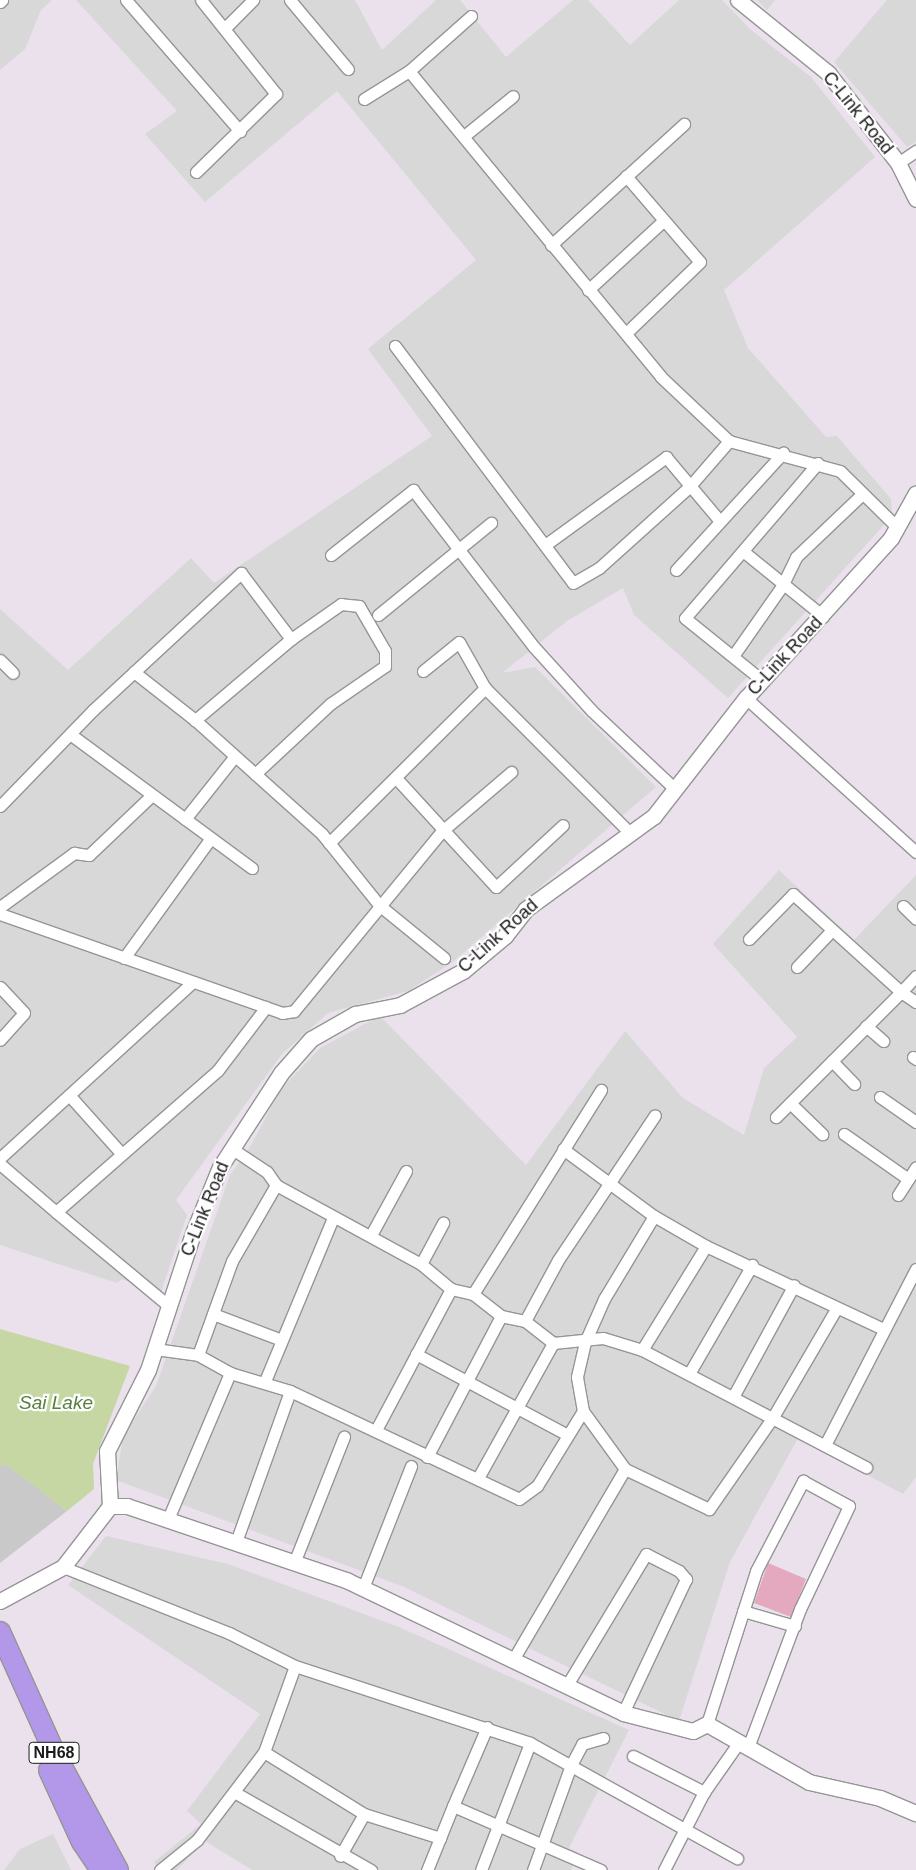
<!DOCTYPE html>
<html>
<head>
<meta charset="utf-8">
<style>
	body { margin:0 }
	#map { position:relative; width:916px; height:1870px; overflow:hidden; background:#eae1ec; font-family:Arial,sans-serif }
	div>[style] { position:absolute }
	.residential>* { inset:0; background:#d8d8d9 }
	.religious>* { inset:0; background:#c9c9c9 }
	.grass>* { inset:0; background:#e4a9bf }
	.water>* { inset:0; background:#c6d7a4 }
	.roads { filter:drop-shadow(1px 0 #959595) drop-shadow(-1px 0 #959595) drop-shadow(0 1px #959595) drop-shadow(0 -1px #959595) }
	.minor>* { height:11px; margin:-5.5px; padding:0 5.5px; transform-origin:5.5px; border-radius:5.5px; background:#fff }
	.tertiary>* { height:15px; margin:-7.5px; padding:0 7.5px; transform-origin:7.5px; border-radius:7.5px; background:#fff }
	.trunk>* { height:20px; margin:-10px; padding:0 10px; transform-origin:10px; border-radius:10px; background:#b398ea }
	span { translate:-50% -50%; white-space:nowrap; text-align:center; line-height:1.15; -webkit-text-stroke:4.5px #fff; paint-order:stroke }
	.shield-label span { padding:1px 4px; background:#fff; border:1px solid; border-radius:4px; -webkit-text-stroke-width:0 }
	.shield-label { font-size:16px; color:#1b1b1b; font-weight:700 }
	.street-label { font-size:18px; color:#1b1b1b }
	.water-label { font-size:19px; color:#587e40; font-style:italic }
</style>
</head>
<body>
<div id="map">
	<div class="residential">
		<div style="clip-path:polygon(0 0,52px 0,41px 10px,25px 49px,0 70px)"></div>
		<div style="clip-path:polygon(76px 0,355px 0,382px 50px,436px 0,460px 0,506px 57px,573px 0,588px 0,630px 45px,679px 0,722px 0,751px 30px,811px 77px,875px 157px,724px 290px,748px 348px,826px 437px,837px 436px,891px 499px,892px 516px,728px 698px,634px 615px,623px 588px,567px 621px,502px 673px,535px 667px,656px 787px,454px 961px,408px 991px,328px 1013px,282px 1054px,176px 1200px,187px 1215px,160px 1295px,122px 1279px,117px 1283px,0 1245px,0 609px,68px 670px,191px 558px,214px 583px,432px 436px,368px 349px,476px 260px,337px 91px,205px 202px,145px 134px,177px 111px)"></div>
		<div style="clip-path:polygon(757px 0,775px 0,767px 10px)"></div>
		<div style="clip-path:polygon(887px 0,916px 0,916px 142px,907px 147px,834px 62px)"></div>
		<div style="clip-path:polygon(779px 870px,854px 940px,916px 875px,916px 1477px,903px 1494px,798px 1438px,730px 1562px,679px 1721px,404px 1587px,116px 1480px,123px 1436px,156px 1386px,230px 1175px,250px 1147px,280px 1090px,320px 1048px,380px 1016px,526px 1165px,625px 1031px,683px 1098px,744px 1135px,764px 1068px,797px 1037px,713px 944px)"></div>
		<div style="clip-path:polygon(106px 1536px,228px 1564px,399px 1627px,629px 1730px,569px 1848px,577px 1852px,571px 1870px,252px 1870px,205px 1841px,177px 1870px,160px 1870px,154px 1862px,201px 1824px,187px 1811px,260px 1714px,68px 1585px)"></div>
		<div style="clip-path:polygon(53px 1834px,71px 1870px,4px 1870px,20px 1849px)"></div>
	</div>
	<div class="religious">
		<div style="clip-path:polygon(5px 1463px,67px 1511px,0 1563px,0 1466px)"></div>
	</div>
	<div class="grass">
		<div style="clip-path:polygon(768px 1563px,806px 1579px,791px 1617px,754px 1603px)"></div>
	</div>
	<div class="water">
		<div style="clip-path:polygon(0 1329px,130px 1366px,93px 1464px,94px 1489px,67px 1511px,5px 1464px,0 1466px)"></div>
	</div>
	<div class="roads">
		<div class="minor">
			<div style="left:126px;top:0;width:174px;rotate:49deg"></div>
			<div style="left:290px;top:0;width:90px;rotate:50deg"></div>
			<div style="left:0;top:2px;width:3px;rotate:-45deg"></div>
			<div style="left:471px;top:16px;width:83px;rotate:138.4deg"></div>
			<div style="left:409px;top:71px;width:396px;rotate:50.5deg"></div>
			<div style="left:661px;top:377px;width:93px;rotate:43.3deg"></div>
			<div style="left:225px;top:28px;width:40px;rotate:-45deg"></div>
			<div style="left:364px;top:99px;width:53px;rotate:-31.9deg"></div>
			<div style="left:464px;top:136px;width:63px;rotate:-39.2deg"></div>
			<div style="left:898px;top:163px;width:22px;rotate:-34deg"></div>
			<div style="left:196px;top:172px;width:112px;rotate:-44.3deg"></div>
			<div style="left:276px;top:94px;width:120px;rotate:-128.6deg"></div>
			<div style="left:626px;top:176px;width:113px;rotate:49.3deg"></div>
			<div style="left:700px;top:262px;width:101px;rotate:136.2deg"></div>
			<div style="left:551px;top:245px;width:180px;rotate:-42.3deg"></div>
			<div style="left:588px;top:290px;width:102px;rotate:-42.6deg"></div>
			<div style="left:395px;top:346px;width:296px;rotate:53.1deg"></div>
			<div style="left:573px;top:583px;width:30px;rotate:-30deg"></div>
			<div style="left:599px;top:568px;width:122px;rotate:-42deg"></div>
			<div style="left:690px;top:486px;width:60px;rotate:-49.1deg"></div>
			<div style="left:729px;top:441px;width:115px;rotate:15.1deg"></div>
			<div style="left:840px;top:471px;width:80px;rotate:44.5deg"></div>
			<div style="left:545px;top:545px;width:150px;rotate:-36deg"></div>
			<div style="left:666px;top:457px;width:82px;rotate:49.9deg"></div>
			<div style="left:744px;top:552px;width:102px;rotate:39deg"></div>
			<div style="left:331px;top:555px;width:105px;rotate:-38.4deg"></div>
			<div style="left:413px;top:490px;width:198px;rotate:52.4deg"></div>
			<div style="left:534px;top:647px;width:86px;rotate:47.8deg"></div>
			<div style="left:592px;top:711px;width:112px;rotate:43.2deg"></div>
			<div style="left:676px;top:570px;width:159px;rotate:-47.6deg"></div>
			<div style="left:378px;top:615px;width:146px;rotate:-39.2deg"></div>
			<div style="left:733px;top:656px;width:85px;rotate:-55deg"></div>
			<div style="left:782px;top:586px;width:32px;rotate:-64deg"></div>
			<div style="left:796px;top:557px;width:90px;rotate:-43.6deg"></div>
			<div style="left:0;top:660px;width:18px;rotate:45deg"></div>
			<div style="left:423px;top:671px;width:46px;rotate:-38.9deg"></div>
			<div style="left:459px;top:642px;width:53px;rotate:60.5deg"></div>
			<div style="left:134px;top:672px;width:78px;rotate:38.2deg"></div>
			<div style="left:195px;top:720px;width:171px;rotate:41.9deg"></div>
			<div style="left:322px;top:834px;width:91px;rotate:51.2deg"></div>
			<div style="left:379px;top:905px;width:84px;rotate:39.2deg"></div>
			<div style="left:763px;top:681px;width:100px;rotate:-141.1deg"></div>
			<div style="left:685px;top:618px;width:204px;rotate:-49.4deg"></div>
			<div style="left:746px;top:698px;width:229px;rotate:42.2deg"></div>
			<div style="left:70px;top:734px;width:226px;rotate:36.4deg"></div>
			<div style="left:255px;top:774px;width:103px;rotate:-43deg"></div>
			<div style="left:330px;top:704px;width:67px;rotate:-34.6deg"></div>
			<div style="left:385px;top:666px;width:15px;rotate:-90deg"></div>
			<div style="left:385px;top:651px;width:52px;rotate:-120deg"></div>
			<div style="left:359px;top:606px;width:18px;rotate:-174deg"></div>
			<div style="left:341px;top:604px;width:61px;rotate:145deg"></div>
			<div style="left:396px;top:778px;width:148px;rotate:47.5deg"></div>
			<div style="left:496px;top:887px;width:91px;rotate:-42.8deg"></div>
			<div style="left:0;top:806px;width:134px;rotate:-45.9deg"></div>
			<div style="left:93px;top:710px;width:202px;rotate:-42.8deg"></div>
			<div style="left:241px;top:573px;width:83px;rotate:52.9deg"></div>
			<div style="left:291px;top:639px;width:126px;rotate:139.8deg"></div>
			<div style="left:185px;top:819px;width:80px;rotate:-51.6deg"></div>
			<div style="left:329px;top:843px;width:220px;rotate:-44.8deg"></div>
			<div style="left:485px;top:688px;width:205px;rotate:45deg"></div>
			<div style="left:903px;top:906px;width:18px;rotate:45deg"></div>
			<div style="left:0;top:907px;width:92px;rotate:-36.1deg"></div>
			<div style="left:74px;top:853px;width:15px;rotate:8deg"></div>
			<div style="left:89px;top:855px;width:87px;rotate:-43.6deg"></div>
			<div style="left:0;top:914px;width:299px;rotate:19.3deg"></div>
			<div style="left:282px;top:1013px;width:12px;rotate:-9deg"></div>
			<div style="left:294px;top:1011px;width:233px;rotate:-50.6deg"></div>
			<div style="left:442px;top:831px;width:91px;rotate:-40.5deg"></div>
			<div style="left:749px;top:939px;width:63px;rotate:-45.6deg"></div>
			<div style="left:793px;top:894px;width:146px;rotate:42.2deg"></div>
			<div style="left:901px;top:992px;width:177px;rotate:135deg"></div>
			<div style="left:124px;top:958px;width:148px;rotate:-54.1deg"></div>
			<div style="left:797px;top:967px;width:51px;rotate:-46.6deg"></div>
			<div style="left:916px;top:976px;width:22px;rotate:133deg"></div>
			<div style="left:901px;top:992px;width:18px;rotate:34deg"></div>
			<div style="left:0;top:987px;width:35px;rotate:47deg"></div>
			<div style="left:24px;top:1013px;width:36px;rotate:132deg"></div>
			<div style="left:866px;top:1026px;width:23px;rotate:41deg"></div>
			<div style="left:913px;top:1057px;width:4px;rotate:34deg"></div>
			<div style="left:832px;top:1061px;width:32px;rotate:46deg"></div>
			<div style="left:69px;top:1095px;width:76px;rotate:48.2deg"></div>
			<div style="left:880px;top:1097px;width:44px;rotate:34.8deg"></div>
			<div style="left:790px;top:1103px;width:45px;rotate:44.1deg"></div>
			<div style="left:844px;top:1134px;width:78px;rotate:35.1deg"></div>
			<div style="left:231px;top:1148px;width:43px;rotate:33.7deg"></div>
			<div style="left:267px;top:1172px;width:16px;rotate:55deg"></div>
			<div style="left:276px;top:1185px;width:165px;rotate:28.6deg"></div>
			<div style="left:421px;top:1264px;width:39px;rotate:40deg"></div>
			<div style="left:451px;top:1289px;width:23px;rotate:13deg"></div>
			<div style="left:473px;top:1294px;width:36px;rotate:38deg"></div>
			<div style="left:501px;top:1316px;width:25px;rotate:12deg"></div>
			<div style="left:525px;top:1321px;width:36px;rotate:38deg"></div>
			<div style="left:553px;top:1343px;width:50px;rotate:-5.7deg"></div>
			<div style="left:603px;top:1338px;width:41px;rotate:17.1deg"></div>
			<div style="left:642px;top:1350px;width:253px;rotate:27.6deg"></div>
			<div style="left:563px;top:1149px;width:113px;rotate:36.4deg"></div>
			<div style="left:654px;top:1216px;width:60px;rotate:30deg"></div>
			<div style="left:706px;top:1246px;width:195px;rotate:25.1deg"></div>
			<div style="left:0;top:1158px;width:261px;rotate:-42.4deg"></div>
			<div style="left:0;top:1164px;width:74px;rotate:40.6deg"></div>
			<div style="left:56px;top:1212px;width:215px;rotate:-41.2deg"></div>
			<div style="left:218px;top:1070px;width:79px;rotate:-52.7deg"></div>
			<div style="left:898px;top:1195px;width:33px;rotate:-57deg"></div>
			<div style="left:56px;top:1212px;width:147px;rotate:39.8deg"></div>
			<div style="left:654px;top:1216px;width:97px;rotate:121.1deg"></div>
			<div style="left:604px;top:1299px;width:47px;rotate:113.8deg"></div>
			<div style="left:585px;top:1342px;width:36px;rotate:103deg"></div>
			<div style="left:577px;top:1377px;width:35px;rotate:80deg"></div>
			<div style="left:583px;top:1411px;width:72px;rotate:54.1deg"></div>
			<div style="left:625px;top:1469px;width:93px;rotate:25.5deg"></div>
			<div style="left:709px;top:1509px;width:112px;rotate:-55.2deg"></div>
			<div style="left:773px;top:1417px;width:125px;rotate:-59.7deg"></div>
			<div style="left:371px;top:1235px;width:73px;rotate:-61.3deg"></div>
			<div style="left:421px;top:1264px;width:47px;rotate:-61.8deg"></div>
			<div style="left:473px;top:1294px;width:241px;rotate:-57.9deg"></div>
			<div style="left:213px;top:1314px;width:71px;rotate:20.7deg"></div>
			<div style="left:525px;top:1321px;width:69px;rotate:-61.6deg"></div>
			<div style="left:558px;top:1260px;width:174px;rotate:-56.2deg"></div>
			<div style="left:155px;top:1349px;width:43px;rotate:7.9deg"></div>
			<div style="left:198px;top:1355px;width:37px;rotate:29deg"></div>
			<div style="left:230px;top:1373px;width:63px;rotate:16.7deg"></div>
			<div style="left:290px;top:1391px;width:253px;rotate:25.2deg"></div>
			<div style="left:519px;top:1499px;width:22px;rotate:-36deg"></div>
			<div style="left:537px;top:1486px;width:88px;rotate:-58.5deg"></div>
			<div style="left:642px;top:1350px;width:122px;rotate:-58.4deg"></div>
			<div style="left:416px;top:1354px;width:172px;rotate:28.1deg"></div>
			<div style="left:198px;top:1355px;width:100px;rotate:-70.1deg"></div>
			<div style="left:232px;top:1261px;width:88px;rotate:-59.9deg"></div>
			<div style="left:690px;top:1372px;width:124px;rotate:-59.9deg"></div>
			<div style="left:265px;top:1381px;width:177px;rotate:-67.4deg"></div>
			<div style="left:734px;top:1395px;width:125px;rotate:-61.4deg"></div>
			<div style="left:376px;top:1430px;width:160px;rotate:-62deg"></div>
			<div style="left:825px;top:1445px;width:198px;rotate:-62.7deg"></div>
			<div style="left:427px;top:1457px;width:159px;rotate:-62.3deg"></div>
			<div style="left:478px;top:1478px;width:154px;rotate:-60.9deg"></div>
			<div style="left:168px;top:1519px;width:159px;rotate:-67deg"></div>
			<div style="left:236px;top:1542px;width:160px;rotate:-70.3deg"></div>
			<div style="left:294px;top:1563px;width:136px;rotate:-68.4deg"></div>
			<div style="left:63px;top:1567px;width:179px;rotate:21.7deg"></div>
			<div style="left:229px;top:1633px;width:74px;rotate:26.6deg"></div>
			<div style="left:295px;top:1666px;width:247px;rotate:18.1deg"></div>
			<div style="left:530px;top:1743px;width:237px;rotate:29.1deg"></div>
			<div style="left:363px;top:1588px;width:131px;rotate:-68.5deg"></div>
			<div style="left:743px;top:1611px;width:54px;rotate:16.1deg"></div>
			<div style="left:514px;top:1658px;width:219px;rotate:-59.6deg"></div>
			<div style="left:567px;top:1685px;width:153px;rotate:-58.9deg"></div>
			<div style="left:646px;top:1554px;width:37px;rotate:27deg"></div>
			<div style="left:679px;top:1571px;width:11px;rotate:49deg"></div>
			<div style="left:686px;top:1579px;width:148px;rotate:115.2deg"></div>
			<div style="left:707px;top:1724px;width:161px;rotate:-72.2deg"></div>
			<div style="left:756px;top:1571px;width:102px;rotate:-62.4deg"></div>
			<div style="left:803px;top:1481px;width:52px;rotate:28.5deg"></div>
			<div style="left:849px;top:1506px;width:114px;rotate:115.4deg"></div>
			<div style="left:800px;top:1609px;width:147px;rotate:110.6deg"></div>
			<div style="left:487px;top:1727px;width:86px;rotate:113.3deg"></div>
			<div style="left:453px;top:1806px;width:161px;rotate:23.4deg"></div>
			<div style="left:264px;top:1752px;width:91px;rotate:-70.2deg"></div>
			<div style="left:633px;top:1756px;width:80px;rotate:26.9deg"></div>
			<div style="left:234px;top:1792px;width:158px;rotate:29.7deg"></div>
			<div style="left:364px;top:1814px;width:80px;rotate:17.5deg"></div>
			<div style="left:440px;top:1838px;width:35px;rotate:112deg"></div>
			<div style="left:440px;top:1838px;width:35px;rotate:-68deg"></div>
			<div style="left:160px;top:1870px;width:48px;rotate:-39deg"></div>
			<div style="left:197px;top:1840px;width:111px;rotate:-52.7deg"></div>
			<div style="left:264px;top:1752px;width:118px;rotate:31.8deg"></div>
			<div style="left:364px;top:1814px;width:48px;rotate:119.7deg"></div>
			<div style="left:481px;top:1870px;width:136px;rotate:-68.9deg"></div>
			<div style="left:533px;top:1870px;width:112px;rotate:-70.1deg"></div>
			<div style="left:571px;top:1765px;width:24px;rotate:-62deg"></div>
			<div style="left:582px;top:1744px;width:22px;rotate:-16deg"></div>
			<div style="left:664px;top:1870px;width:88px;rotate:-62.9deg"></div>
			<div style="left:704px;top:1792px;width:61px;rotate:-55deg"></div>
		</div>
		<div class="tertiary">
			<div style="left:738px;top:0;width:116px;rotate:39deg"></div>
			<div style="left:828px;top:73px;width:114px;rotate:52.1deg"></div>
			<div style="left:898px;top:163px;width:40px;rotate:63.4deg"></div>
			<div style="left:110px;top:1506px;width:17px"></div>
			<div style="left:127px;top:1506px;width:233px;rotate:18.7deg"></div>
			<div style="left:348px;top:1581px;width:305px;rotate:25.6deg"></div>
			<div style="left:623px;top:1713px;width:72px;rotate:14.4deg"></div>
			<div style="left:693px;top:1731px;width:16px;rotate:-27deg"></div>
			<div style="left:707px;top:1724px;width:117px;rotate:29.6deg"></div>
			<div style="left:809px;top:1782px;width:73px;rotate:12.7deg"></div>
			<div style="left:880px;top:1798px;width:39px;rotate:23deg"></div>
			<div style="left:0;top:1601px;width:72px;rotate:-28.4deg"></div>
			<div style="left:63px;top:1567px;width:77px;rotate:-52.4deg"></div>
			<div style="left:110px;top:1506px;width:55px;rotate:-93.1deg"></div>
			<div style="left:107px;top:1451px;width:91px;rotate:-63.2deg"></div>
			<div style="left:148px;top:1370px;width:144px;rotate:-71.8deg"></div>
			<div style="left:193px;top:1233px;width:71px;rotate:-67.8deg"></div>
			<div style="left:220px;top:1167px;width:112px;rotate:-57deg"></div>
			<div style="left:281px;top:1073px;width:45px;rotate:-48.6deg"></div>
			<div style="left:311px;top:1039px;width:51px;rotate:-29.6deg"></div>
			<div style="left:355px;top:1014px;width:46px;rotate:-11.3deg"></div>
			<div style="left:400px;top:1005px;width:72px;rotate:-28.4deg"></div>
			<div style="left:463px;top:971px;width:55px;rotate:-39.8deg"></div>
			<div style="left:505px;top:936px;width:34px;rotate:-52deg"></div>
			<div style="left:526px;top:909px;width:158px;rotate:-36deg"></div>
			<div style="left:654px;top:816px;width:150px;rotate:-52.1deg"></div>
			<div style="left:746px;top:698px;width:216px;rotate:-47.8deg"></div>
			<div style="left:891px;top:538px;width:51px;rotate:-60.9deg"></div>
		</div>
		<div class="trunk">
			<div style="left:0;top:1632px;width:136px;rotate:65.7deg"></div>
			<div style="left:56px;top:1756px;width:130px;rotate:61.5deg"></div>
			<div style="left:49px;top:1770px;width:79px;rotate:65.4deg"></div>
			<div style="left:82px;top:1842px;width:34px;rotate:56deg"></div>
		</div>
	</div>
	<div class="shield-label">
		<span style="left:54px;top:1753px">NH68</span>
	</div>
	<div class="street-label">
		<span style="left:858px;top:113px;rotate:51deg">C-Link Road</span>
		<span style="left:785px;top:656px;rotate:-47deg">C-Link Road</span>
		<span style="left:498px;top:936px;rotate:-42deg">C-Link Road</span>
		<span style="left:205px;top:1209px;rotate:-68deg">C-Link Road</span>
	</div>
	<div class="water-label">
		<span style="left:56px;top:1403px">Sai Lake</span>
	</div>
</div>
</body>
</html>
